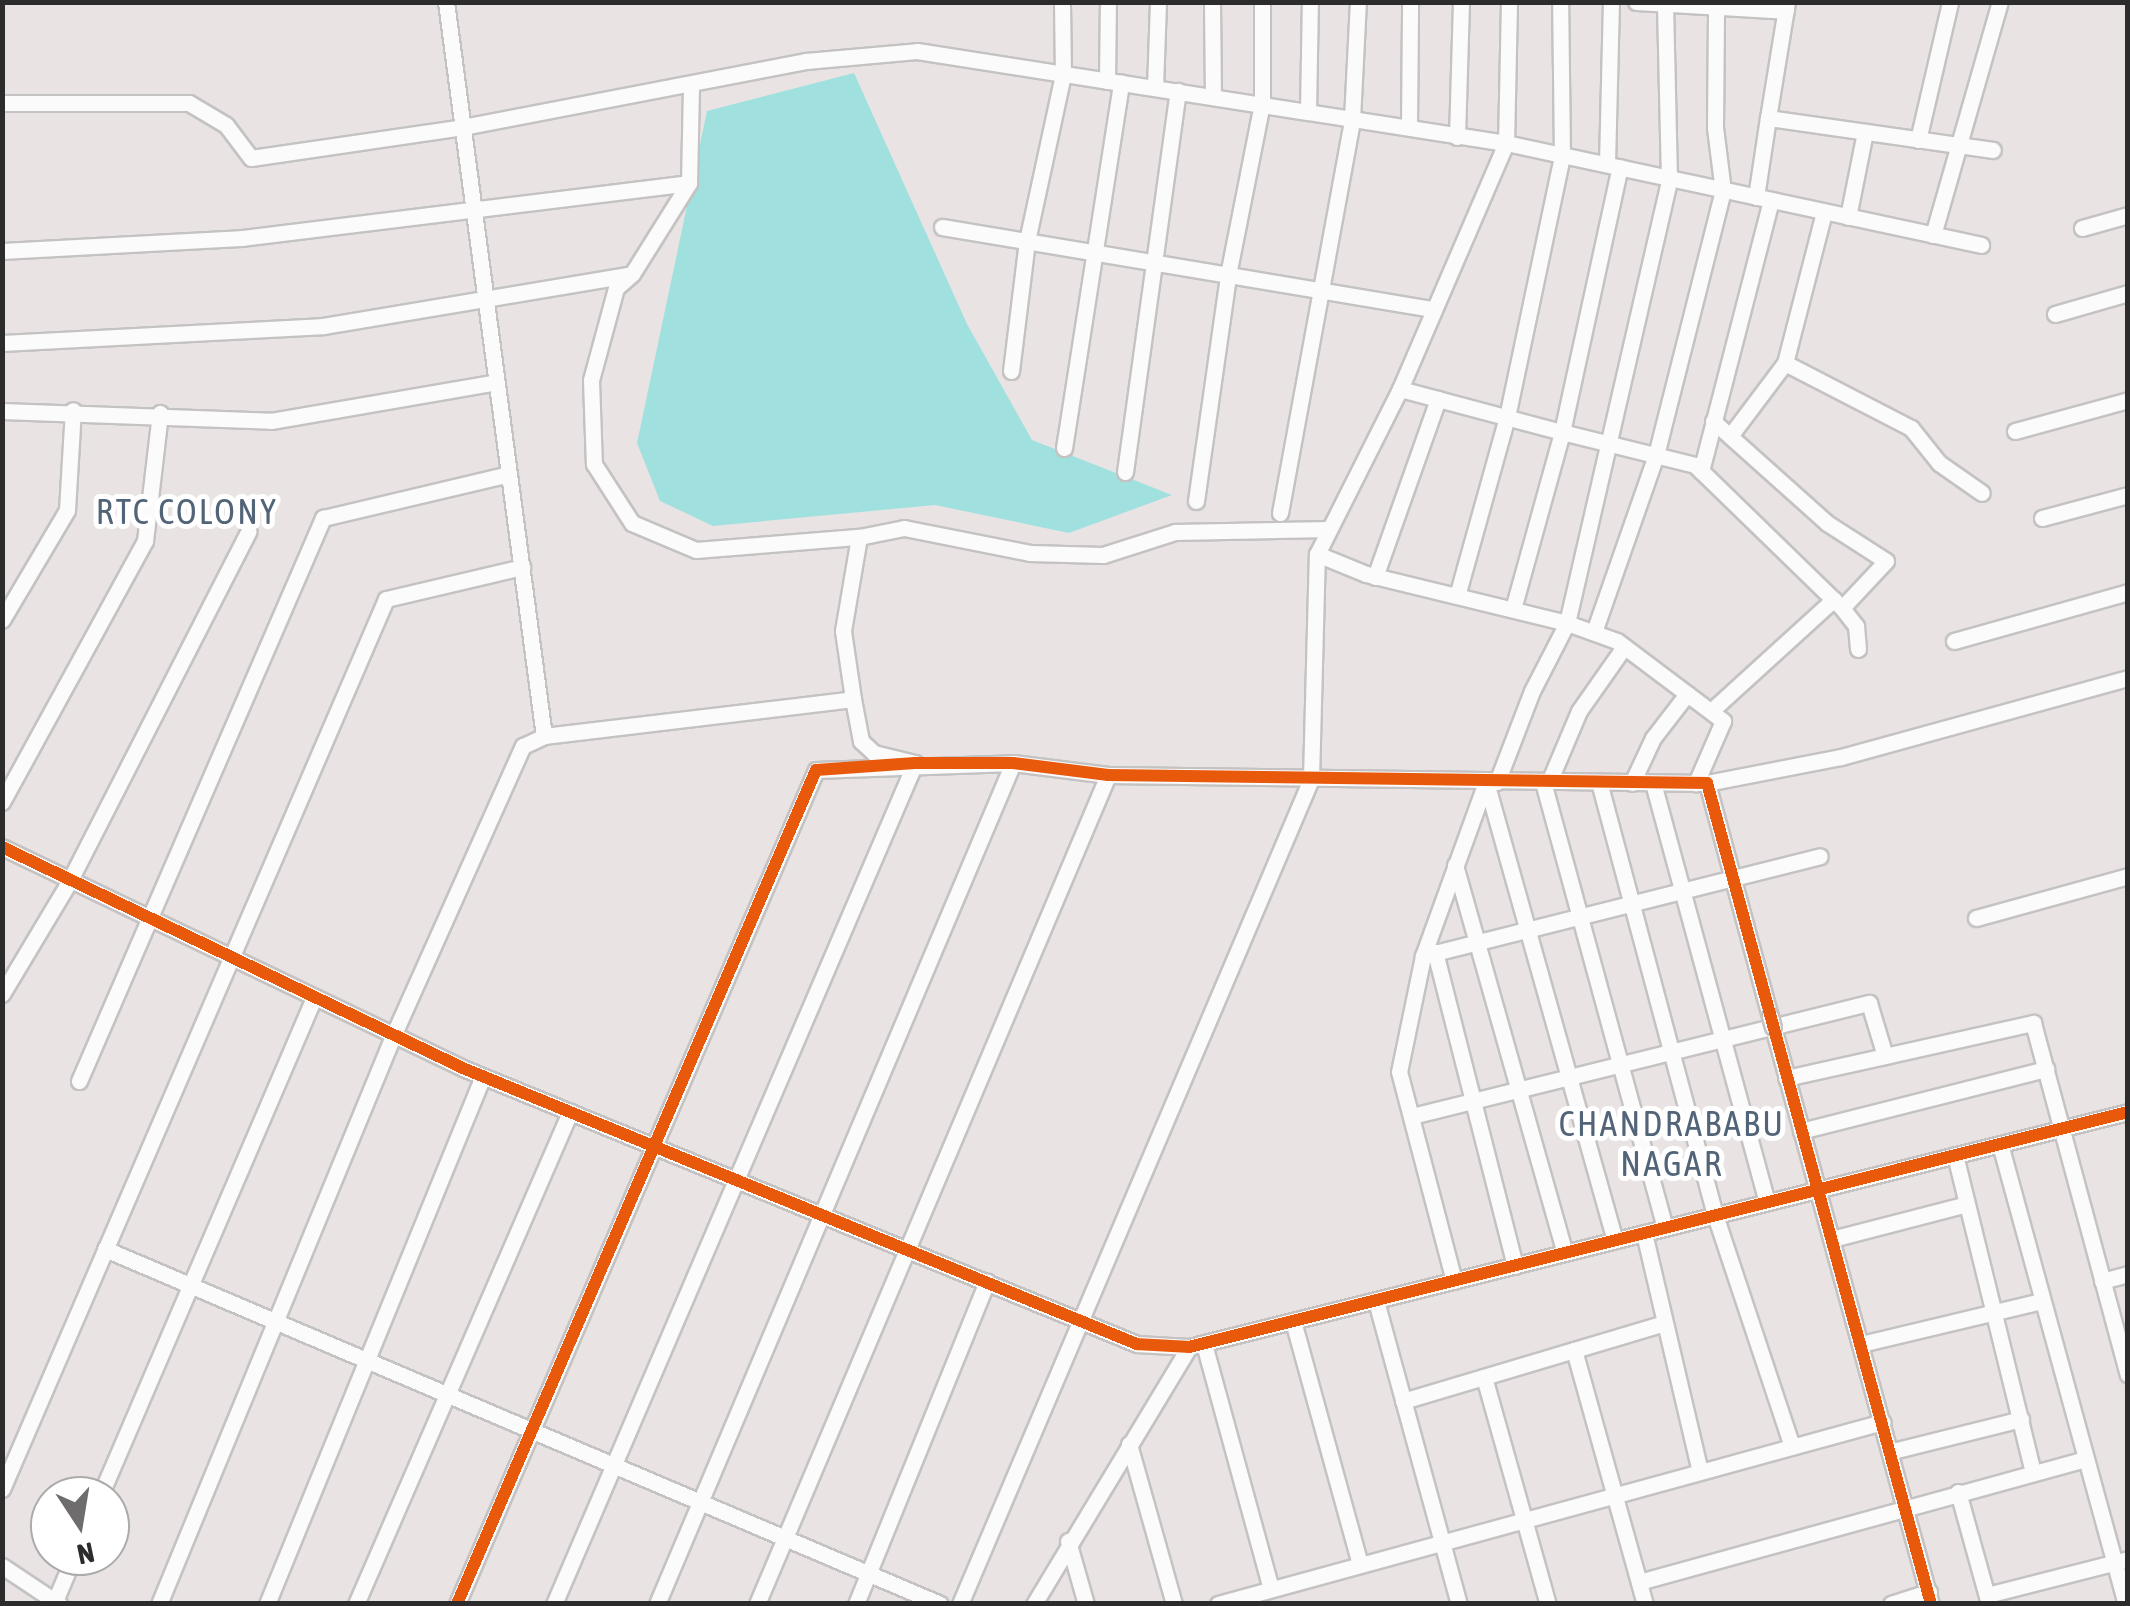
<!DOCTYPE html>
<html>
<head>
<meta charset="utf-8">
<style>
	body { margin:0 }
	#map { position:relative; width:2130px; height:1606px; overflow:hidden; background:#e9e4e3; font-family:"Asap Condensed",sans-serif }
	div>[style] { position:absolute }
	.water>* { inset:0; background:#a0e1df }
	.roads { filter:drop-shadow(2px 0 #c4c2c3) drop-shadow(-2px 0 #c4c2c3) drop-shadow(0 2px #c4c2c3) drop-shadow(0 -2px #c4c2c3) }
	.minor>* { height:15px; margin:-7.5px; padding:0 7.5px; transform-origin:7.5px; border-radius:7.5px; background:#fcfbfb }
	.bridges { filter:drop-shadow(2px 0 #c4c2c3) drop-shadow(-2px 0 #c4c2c3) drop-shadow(0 2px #c4c2c3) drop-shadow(0 -2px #c4c2c3) }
	.minor-bridge>* { height:15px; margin:-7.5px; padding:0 7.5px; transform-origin:7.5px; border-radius:7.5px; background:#fcfbfb }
	.cycleway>* { height:12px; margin:-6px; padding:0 6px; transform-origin:6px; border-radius:6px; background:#e8590c }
	span { translate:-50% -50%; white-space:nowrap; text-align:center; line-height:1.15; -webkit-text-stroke:10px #fff; paint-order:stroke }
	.quarter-label { font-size:35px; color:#526478; letter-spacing:2.5px }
	.frame { position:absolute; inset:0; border:5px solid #2c2c2c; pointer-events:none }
	.north { position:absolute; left:30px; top:1476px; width:100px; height:100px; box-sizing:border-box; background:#fff; border:2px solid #ababab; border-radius:50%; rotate:168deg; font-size:28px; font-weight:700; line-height:40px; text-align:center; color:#2c2c2c }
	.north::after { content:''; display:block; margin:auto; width:35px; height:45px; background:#6e6c6c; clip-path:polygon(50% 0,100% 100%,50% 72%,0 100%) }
</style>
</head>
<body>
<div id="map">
	<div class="water">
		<div style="clip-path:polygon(854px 73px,967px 324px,1032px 440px,1172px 495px,1069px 533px,935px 505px,713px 526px,660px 501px,637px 443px,707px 111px)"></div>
	</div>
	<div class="roads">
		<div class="minor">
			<div style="left:446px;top:2px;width:741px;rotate:82.4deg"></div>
			<div style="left:1212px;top:2px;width:93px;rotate:89.4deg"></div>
			<div style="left:1509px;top:2px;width:141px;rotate:91.2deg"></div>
			<div style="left:1506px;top:143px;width:268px;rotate:113.3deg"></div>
			<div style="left:1400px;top:389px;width:185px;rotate:116.7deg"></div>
			<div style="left:1317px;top:554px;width:53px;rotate:22.2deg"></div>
			<div style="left:1366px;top:574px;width:207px;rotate:13.7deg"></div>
			<div style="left:1567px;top:623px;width:53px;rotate:19.8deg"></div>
			<div style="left:1617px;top:641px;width:133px;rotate:37deg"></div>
			<div style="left:1723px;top:721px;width:68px;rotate:113.5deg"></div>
			<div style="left:1636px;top:2px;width:150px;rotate:3.4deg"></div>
			<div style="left:1787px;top:2px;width:118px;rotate:99.3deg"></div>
			<div style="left:1768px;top:118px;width:227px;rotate:8.1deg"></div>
			<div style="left:1107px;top:81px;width:79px;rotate:-89.3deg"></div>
			<div style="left:691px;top:87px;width:96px;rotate:91.2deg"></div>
			<div style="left:689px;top:183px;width:107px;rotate:122.1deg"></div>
			<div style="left:632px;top:274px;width:21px;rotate:139deg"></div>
			<div style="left:616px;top:288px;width:95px;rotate:105.2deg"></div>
			<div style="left:591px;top:380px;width:84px;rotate:88deg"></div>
			<div style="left:594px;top:464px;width:70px;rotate:57.2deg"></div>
			<div style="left:632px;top:523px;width:69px;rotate:22.9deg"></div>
			<div style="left:696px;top:550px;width:164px;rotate:-4.6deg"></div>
			<div style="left:859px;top:537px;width:95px;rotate:99.7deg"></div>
			<div style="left:843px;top:631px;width:69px;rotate:81.6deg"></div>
			<div style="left:1155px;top:88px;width:86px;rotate:-88deg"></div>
			<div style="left:2px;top:103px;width:187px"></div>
			<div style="left:189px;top:103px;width:43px;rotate:30.7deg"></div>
			<div style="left:226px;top:125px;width:41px;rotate:52.9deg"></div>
			<div style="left:251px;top:158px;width:214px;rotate:-8.3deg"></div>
			<div style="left:463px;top:127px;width:349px;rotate:-10.9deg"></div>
			<div style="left:806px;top:61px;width:111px;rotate:-5.1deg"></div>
			<div style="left:917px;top:51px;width:596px;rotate:8.88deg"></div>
			<div style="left:1506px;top:143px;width:486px;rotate:12.1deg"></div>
			<div style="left:1308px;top:112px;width:110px;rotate:-89deg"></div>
			<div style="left:1409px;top:127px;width:125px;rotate:-89.5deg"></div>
			<div style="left:1457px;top:137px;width:135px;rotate:-88.3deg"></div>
			<div style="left:1918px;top:140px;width:142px;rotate:-76.9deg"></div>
			<div style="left:1607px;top:164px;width:162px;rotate:-88.6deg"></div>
			<div style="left:1756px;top:197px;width:80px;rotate:-81.4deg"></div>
			<div style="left:1848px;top:217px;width:87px;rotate:-78.7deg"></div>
			<div style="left:942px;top:227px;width:496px;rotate:9.5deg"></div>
			<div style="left:2082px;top:228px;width:48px;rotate:-15.8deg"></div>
			<div style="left:1933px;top:235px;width:242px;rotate:-74deg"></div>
			<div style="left:2px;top:251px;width:240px;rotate:-3.1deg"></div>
			<div style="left:242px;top:238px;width:450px;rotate:-7deg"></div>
			<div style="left:2055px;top:314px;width:76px;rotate:-16deg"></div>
			<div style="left:2px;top:343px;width:321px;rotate:-3deg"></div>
			<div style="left:323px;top:326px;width:309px;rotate:-9.5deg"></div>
			<div style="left:1785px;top:363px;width:156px;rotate:-75.5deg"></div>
			<div style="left:1011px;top:371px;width:131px;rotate:-83deg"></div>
			<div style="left:1027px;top:241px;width:170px;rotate:-77.8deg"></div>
			<div style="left:1063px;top:75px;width:73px;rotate:-90.8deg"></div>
			<div style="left:1400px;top:389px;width:168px;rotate:14.9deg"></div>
			<div style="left:1562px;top:432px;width:271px;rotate:-77.7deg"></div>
			<div style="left:2px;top:411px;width:269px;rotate:2.1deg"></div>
			<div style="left:271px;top:421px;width:229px;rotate:-9.8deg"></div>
			<div style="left:1713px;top:421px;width:153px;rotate:41.8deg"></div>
			<div style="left:1827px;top:523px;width:70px;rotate:32.8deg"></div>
			<div style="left:1886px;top:561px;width:64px;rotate:133.1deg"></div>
			<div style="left:2015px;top:431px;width:117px;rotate:-15.3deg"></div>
			<div style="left:1730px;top:436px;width:91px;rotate:-53deg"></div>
			<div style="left:1785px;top:363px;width:142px;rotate:27.3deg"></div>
			<div style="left:1911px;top:428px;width:45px;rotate:51.3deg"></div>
			<div style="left:1939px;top:463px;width:52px;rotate:34.9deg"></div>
			<div style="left:1064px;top:448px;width:370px;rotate:-81.1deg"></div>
			<div style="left:1701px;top:471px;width:280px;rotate:-75.5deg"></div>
			<div style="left:1125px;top:472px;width:385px;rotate:-82.1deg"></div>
			<div style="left:1196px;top:501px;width:228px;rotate:-81.9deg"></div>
			<div style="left:1228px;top:275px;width:174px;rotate:-78.8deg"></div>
			<div style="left:1262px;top:104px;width:102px;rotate:-90deg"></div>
			<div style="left:1280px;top:513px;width:401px;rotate:-79.6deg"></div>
			<div style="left:1352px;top:119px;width:117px;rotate:-87.1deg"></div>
			<div style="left:2042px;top:518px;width:89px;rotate:-15deg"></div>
			<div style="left:859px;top:537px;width:46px;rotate:-11.3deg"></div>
			<div style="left:904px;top:528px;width:128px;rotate:11.2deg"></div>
			<div style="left:1030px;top:553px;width:73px;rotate:1.6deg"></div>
			<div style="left:1103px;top:555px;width:76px;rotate:-17.7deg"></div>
			<div style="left:1175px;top:532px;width:154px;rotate:-1.1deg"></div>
			<div style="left:1375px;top:577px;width:189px;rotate:-70.5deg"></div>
			<div style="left:1457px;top:596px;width:186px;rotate:-74.4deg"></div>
			<div style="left:1507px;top:417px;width:268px;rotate:-78.1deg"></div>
			<div style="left:1562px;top:155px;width:153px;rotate:-90.7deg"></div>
			<div style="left:1513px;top:609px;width:184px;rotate:-74.5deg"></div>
			<div style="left:1562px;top:432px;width:137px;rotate:13.9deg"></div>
			<div style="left:1695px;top:465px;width:205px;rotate:44.2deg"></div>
			<div style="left:1842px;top:608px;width:23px;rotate:52deg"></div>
			<div style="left:1856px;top:626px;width:23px;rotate:85deg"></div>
			<div style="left:2px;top:620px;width:128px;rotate:-59.4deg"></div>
			<div style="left:67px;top:510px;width:100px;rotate:-86.6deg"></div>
			<div style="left:1594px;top:632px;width:188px;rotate:-70.7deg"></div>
			<div style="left:1656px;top:455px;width:272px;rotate:-75.8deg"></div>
			<div style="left:1723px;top:191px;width:64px;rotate:-97.2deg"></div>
			<div style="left:1715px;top:128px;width:126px;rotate:-89.5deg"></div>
			<div style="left:1954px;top:641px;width:181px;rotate:-15.7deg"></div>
			<div style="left:1711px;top:711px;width:166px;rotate:-42.3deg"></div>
			<div style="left:1486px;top:782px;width:476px;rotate:74.3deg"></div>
			<div style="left:1497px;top:782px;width:97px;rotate:-69deg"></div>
			<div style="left:1532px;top:691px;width:76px;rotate:-62.8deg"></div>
			<div style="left:1567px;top:623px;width:455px;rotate:-77deg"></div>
			<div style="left:1669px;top:180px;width:178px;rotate:-91.3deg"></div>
			<div style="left:1543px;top:782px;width:462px;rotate:74.7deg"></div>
			<div style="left:1549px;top:782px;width:77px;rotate:-67.1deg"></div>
			<div style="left:1579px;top:711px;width:78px;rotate:-54.9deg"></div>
			<div style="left:1599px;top:782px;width:448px;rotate:75deg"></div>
			<div style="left:1715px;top:1215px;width:244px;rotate:71.6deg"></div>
			<div style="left:1632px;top:783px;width:50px;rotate:-65deg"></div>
			<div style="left:1653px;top:738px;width:56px;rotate:-52.3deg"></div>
			<div style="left:1653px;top:783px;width:434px;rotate:74.8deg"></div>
			<div style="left:1707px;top:783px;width:136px;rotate:-11deg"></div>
			<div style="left:1841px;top:757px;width:298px;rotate:-15.4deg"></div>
			<div style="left:2px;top:802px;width:298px;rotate:-61.3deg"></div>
			<div style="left:145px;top:541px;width:129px;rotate:-83.3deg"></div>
			<div style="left:2px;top:847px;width:513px;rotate:25.62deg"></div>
			<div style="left:465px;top:1069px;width:726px;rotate:22.26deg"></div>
			<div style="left:1137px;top:1344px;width:52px;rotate:3.3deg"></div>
			<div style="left:1189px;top:1347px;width:968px;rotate:-14.05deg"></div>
			<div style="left:1455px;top:865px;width:403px;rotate:74.2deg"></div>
			<div style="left:1976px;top:918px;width:158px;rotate:-15.4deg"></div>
			<div style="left:1435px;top:952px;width:324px;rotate:75.7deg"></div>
			<div style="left:1423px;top:956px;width:409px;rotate:-14.1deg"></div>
			<div style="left:2px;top:994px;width:131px;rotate:-59.1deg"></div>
			<div style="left:69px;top:882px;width:394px;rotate:-62.9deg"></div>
			<div style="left:1773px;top:1027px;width:598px;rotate:74.69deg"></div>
			<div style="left:1786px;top:1078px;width:101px;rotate:-12.5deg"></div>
			<div style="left:79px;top:1081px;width:614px;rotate:-66.57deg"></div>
			<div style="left:323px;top:518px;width:191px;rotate:-13.3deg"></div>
			<div style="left:1416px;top:1115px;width:467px;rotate:-13.9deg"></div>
			<div style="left:1869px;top:1003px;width:55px;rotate:73.2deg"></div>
			<div style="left:1885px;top:1056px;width:152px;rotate:-12.6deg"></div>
			<div style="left:2033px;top:1023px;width:364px;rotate:74.9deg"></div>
			<div style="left:1801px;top:1131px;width:253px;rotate:-14.2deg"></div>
			<div style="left:2000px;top:1144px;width:477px;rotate:74.7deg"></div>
			<div style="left:1955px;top:1155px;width:327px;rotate:76.2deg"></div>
			<div style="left:1644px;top:1233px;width:245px;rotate:76.8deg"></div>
			<div style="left:1832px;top:1239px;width:135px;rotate:-14.5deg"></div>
			<div style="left:105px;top:1249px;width:907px;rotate:23.03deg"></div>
			<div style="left:1454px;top:1281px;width:216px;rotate:-104.7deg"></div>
			<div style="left:1399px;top:1072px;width:118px;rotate:-78.3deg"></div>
			<div style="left:1423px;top:956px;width:185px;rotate:-70.1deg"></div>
			<div style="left:2102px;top:1281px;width:27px;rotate:-15deg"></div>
			<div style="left:1376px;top:1301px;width:314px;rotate:74.7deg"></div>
			<div style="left:1293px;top:1321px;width:253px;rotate:74.6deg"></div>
			<div style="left:1204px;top:1344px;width:254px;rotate:74.7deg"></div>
			<div style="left:1861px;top:1344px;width:186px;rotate:-13.4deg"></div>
			<div style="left:1574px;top:1350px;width:264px;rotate:74.4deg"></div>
			<div style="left:1484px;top:1377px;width:236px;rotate:74.3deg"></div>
			<div style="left:1403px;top:1401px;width:273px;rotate:-16.6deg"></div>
			<div style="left:1129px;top:1444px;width:166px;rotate:74.3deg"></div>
			<div style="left:1893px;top:1451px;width:132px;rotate:-14deg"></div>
			<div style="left:2px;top:1489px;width:969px;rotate:-66.66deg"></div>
			<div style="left:386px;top:599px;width:140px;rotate:-13.2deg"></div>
			<div style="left:1958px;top:1492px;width:116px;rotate:74.5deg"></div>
			<div style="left:100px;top:1496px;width:540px;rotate:-66.76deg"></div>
			<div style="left:1068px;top:1541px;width:66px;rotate:74.1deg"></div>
			<div style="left:2px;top:1566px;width:69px;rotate:33.7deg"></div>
			<div style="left:1639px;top:1582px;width:463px;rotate:-15.4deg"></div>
			<div style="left:1987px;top:1595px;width:146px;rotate:-14.3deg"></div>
			<div style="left:55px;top:1601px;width:49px;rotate:-67.1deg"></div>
			<div style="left:159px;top:1604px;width:614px;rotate:-67.61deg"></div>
			<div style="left:393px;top:1036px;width:318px;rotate:-65.9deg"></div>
			<div style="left:523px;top:746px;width:23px;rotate:-25deg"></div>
			<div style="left:544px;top:736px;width:311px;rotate:-6.8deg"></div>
			<div style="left:853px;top:699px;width:43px;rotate:79.2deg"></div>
			<div style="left:861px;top:741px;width:18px;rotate:43deg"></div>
			<div style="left:874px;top:753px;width:42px;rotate:13.7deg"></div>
			<div style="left:915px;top:763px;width:915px;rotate:113.23deg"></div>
			<div style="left:267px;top:1604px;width:570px;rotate:-67.75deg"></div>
			<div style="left:356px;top:1604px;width:537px;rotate:-66.49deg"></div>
			<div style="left:457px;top:1604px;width:908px;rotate:-66.71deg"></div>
			<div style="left:816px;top:770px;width:197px;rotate:-2deg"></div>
			<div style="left:1013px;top:763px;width:96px;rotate:7.2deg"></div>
			<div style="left:1108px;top:775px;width:599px;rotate:0.77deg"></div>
			<div style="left:1707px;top:783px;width:241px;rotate:74.9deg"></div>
			<div style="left:657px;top:1604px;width:913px;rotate:-67.06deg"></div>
			<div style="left:757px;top:1604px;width:900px;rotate:-67.05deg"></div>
			<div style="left:856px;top:1604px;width:348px;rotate:-67.9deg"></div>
			<div style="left:960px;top:1604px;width:897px;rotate:-66.95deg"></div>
			<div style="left:1311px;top:779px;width:225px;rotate:-88.5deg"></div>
			<div style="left:1034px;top:1604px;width:300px;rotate:-58.9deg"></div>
			<div style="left:1218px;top:1604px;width:689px;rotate:-15.31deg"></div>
			<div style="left:1891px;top:1604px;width:40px;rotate:-18deg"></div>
		</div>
	</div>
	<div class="bridges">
		<div class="minor-bridge">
			<div style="left:1770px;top:1016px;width:11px;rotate:75deg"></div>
		</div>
	</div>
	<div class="cycleway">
		<div style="left:2px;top:847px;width:513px;rotate:25.62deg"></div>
		<div style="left:465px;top:1069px;width:726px;rotate:22.26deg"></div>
		<div style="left:1137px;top:1344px;width:52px;rotate:3.3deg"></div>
		<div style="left:1189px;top:1347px;width:968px;rotate:-14.05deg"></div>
		<div style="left:457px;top:1604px;width:908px;rotate:-66.71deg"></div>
		<div style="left:816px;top:770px;width:99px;rotate:-4deg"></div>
		<div style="left:915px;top:763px;width:98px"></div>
		<div style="left:1013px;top:763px;width:96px;rotate:7.2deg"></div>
		<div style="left:1108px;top:775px;width:599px;rotate:0.77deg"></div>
		<div style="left:1707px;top:783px;width:851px;rotate:74.74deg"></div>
	</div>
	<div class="quarter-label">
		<span style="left:187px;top:511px">RTC COLONY</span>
		<span style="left:1672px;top:1143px">CHANDRABABU<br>NAGAR</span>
	</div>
	<div class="frame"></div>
	<div class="north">N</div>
</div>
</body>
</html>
